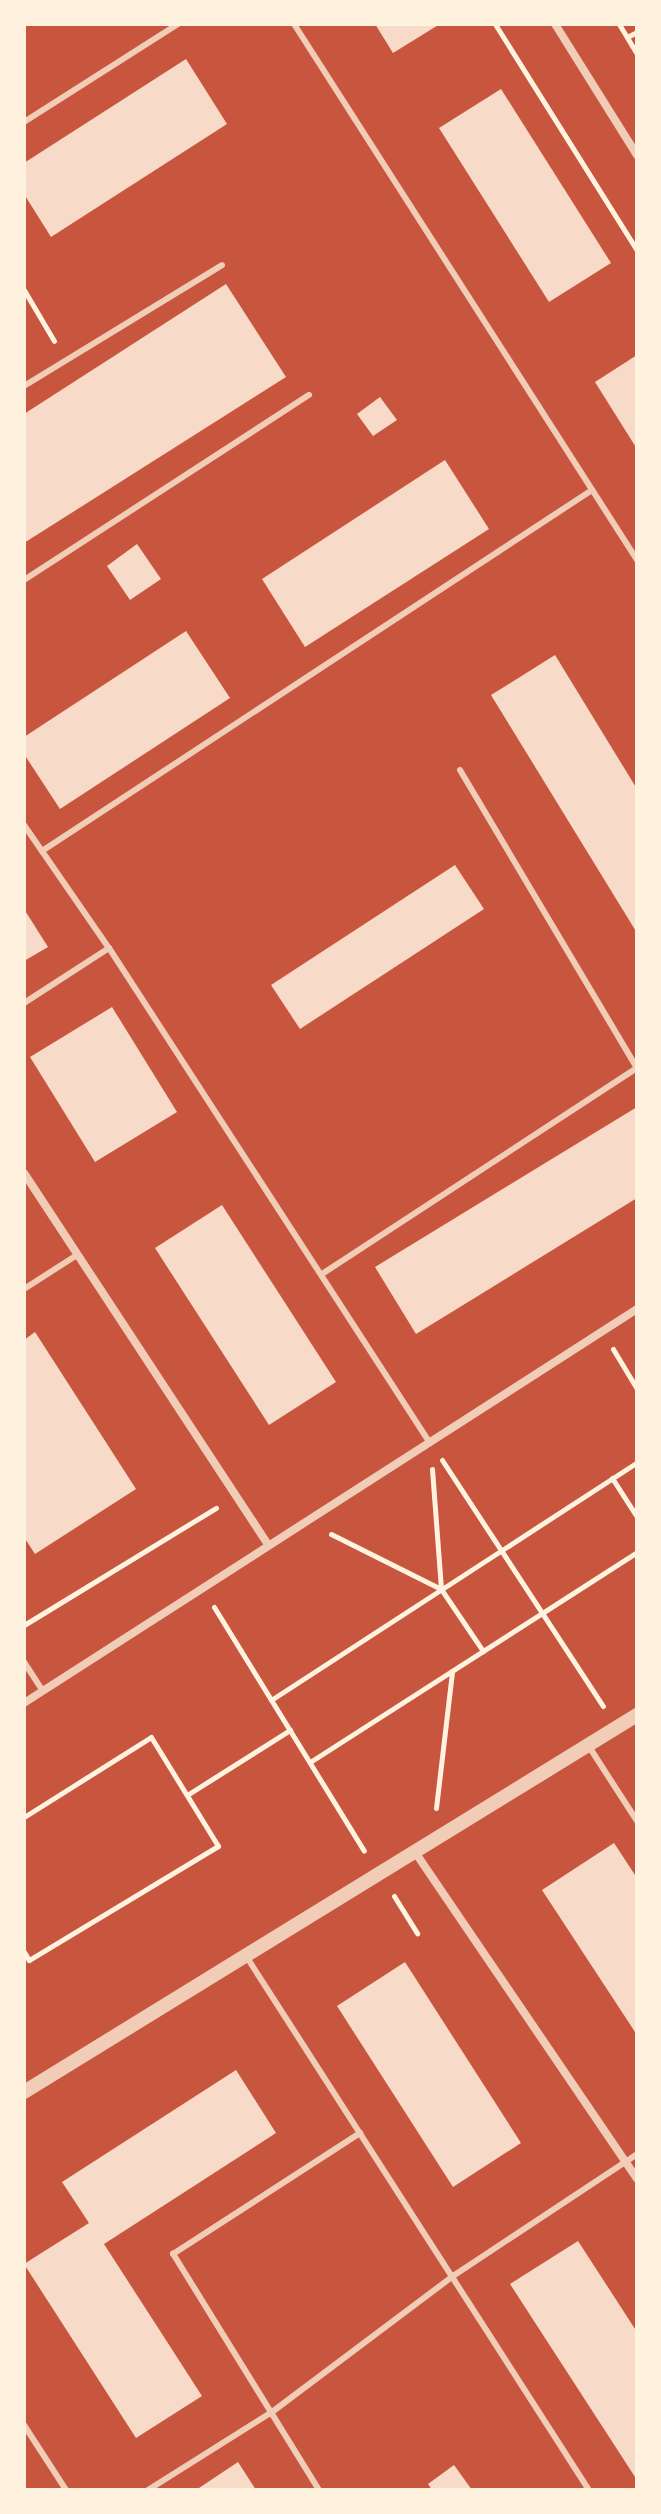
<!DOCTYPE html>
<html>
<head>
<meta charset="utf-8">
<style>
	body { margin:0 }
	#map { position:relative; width:661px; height:2514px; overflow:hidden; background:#c8553d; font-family:"IBM Plex Sans",sans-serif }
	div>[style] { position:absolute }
	.building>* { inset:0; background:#f7dbc8 }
	.path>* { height:5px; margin:-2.5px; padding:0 2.5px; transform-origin:2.5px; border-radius:2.5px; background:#fff3e0 }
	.service>* { height:6px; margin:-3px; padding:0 3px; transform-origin:3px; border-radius:3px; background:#f1ccb7 }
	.minor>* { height:8px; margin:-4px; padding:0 4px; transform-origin:4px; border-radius:4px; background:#f1ccb7 }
	.tertiary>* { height:14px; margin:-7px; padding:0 7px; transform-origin:7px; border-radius:7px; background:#f1ccb7 }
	span { translate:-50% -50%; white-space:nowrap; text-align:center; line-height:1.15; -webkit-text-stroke:7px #fff3e0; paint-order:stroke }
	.frame { position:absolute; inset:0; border:26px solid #fff3e0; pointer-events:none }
</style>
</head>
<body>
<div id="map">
	<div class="building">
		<div style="clip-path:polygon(375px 24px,440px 24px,393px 53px)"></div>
		<div style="clip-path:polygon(186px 59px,227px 124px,51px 237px,24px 194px,24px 163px)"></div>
		<div style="clip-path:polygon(501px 89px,611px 263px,549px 302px,439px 128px)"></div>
		<div style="clip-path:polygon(226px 284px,286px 377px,24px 543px,24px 414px)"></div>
		<div style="clip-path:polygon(637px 355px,637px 449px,595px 382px)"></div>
		<div style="clip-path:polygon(380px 397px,397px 420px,373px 436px,357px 414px)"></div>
		<div style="clip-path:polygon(445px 460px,489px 529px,305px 647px,262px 579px)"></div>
		<div style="clip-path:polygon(137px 544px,161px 579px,130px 600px,107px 566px)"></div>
		<div style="clip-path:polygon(186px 631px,230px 698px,60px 809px,24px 754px,24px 737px)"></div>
		<div style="clip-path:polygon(555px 655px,637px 789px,637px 933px,491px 695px)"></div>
		<div style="clip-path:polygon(455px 865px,484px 909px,300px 1029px,271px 985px)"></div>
		<div style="clip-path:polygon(24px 909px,48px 947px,24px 961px)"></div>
		<div style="clip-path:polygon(112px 1007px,177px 1112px,95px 1162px,30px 1057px)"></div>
		<div style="clip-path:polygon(637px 1107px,637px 1198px,416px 1334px,375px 1267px)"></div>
		<div style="clip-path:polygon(222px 1205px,336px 1382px,269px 1425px,155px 1248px)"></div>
		<div style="clip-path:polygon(35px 1332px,136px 1489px,35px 1554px,24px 1537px,24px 1340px)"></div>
		<div style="clip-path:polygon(614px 1843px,637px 1878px,637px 2035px,542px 1890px)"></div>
		<div style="clip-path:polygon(405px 1962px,521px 2143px,453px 2187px,337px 2006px)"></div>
		<div style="clip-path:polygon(236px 2070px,276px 2133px,104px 2244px,202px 2396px,136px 2438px,24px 2264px,89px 2223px,62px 2182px)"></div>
		<div style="clip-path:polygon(578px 2241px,637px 2332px,637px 2480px,510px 2284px)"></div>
		<div style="clip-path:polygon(238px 2462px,256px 2490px,196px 2490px)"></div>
		<div style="clip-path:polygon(454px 2465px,472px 2490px,432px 2490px,428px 2484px)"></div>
	</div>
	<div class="path">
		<div style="left:495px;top:24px;width:267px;rotate:57.9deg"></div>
		<div style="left:619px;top:24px;width:35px;rotate:59deg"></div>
		<div style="left:627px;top:37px;width:11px;rotate:-27deg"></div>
		<div style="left:24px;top:290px;width:59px;rotate:59.5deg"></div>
		<div style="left:613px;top:1349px;width:47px;rotate:59deg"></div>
		<div style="left:442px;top:1460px;width:294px;rotate:56.8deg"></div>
		<div style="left:432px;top:1469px;width:120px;rotate:85.7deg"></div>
		<div style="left:441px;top:1589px;width:75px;rotate:55.9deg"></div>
		<div style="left:612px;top:1478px;width:46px;rotate:57.3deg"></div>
		<div style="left:331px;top:1534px;width:123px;rotate:26.6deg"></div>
		<div style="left:214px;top:1607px;width:286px;rotate:58.4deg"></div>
		<div style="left:24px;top:1625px;width:225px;rotate:-31.4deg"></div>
		<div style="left:271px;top:1700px;width:437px;rotate:-33deg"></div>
		<div style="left:310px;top:1762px;width:389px;rotate:-32.7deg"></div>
		<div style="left:187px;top:1795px;width:122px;rotate:-32.3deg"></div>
		<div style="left:436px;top:1808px;width:138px;rotate:-83.3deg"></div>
		<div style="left:24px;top:1817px;width:150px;rotate:-32.2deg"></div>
		<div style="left:151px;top:1737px;width:128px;rotate:58.4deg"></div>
		<div style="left:218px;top:1846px;width:221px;rotate:148.9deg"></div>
		<div style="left:29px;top:1960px;width:9px;rotate:-122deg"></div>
		<div style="left:394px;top:1896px;width:44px;rotate:58.1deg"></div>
	</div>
	<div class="service">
		<div style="left:294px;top:24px;width:636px;rotate:57.38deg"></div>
		<div style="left:24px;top:122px;width:183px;rotate:-32.5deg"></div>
		<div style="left:24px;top:386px;width:232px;rotate:-31.4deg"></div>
		<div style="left:24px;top:580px;width:340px;rotate:-33deg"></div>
		<div style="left:460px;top:770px;width:347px;rotate:59.3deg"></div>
		<div style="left:24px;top:825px;width:150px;rotate:55.4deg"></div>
		<div style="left:109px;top:948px;width:101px;rotate:147.1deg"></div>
		<div style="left:42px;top:851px;width:658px;rotate:-33.28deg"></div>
		<div style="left:109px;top:948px;width:590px;rotate:57.04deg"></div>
		<div style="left:322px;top:1274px;width:376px;rotate:-33.2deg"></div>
		<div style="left:24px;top:1289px;width:63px;rotate:-32.7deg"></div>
		<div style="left:24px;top:1662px;width:35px;rotate:57deg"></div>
		<div style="left:588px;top:1745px;width:90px;rotate:57.2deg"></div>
		<div style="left:246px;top:1956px;width:635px;rotate:57.29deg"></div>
		<div style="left:24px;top:2425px;width:77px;rotate:57.1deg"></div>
		<div style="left:148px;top:2490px;width:146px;rotate:-32.2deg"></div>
		<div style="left:272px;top:2412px;width:226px;rotate:-36.9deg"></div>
		<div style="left:453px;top:2276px;width:221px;rotate:-33.5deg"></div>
		<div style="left:319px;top:2490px;width:278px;rotate:-121.7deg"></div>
		<div style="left:173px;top:2254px;width:223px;rotate:-32.9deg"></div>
	</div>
	<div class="minor">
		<div style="left:555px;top:24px;width:155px;rotate:58deg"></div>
		<div style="left:24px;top:1173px;width:444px;rotate:56.7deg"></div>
		<div style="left:24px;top:1703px;width:729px;rotate:-32.73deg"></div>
		<div style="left:415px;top:1852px;width:395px;rotate:55.8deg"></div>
	</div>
	<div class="tertiary">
		<div style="left:24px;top:2092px;width:720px;rotate:-31.59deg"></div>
	</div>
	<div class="frame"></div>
</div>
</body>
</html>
